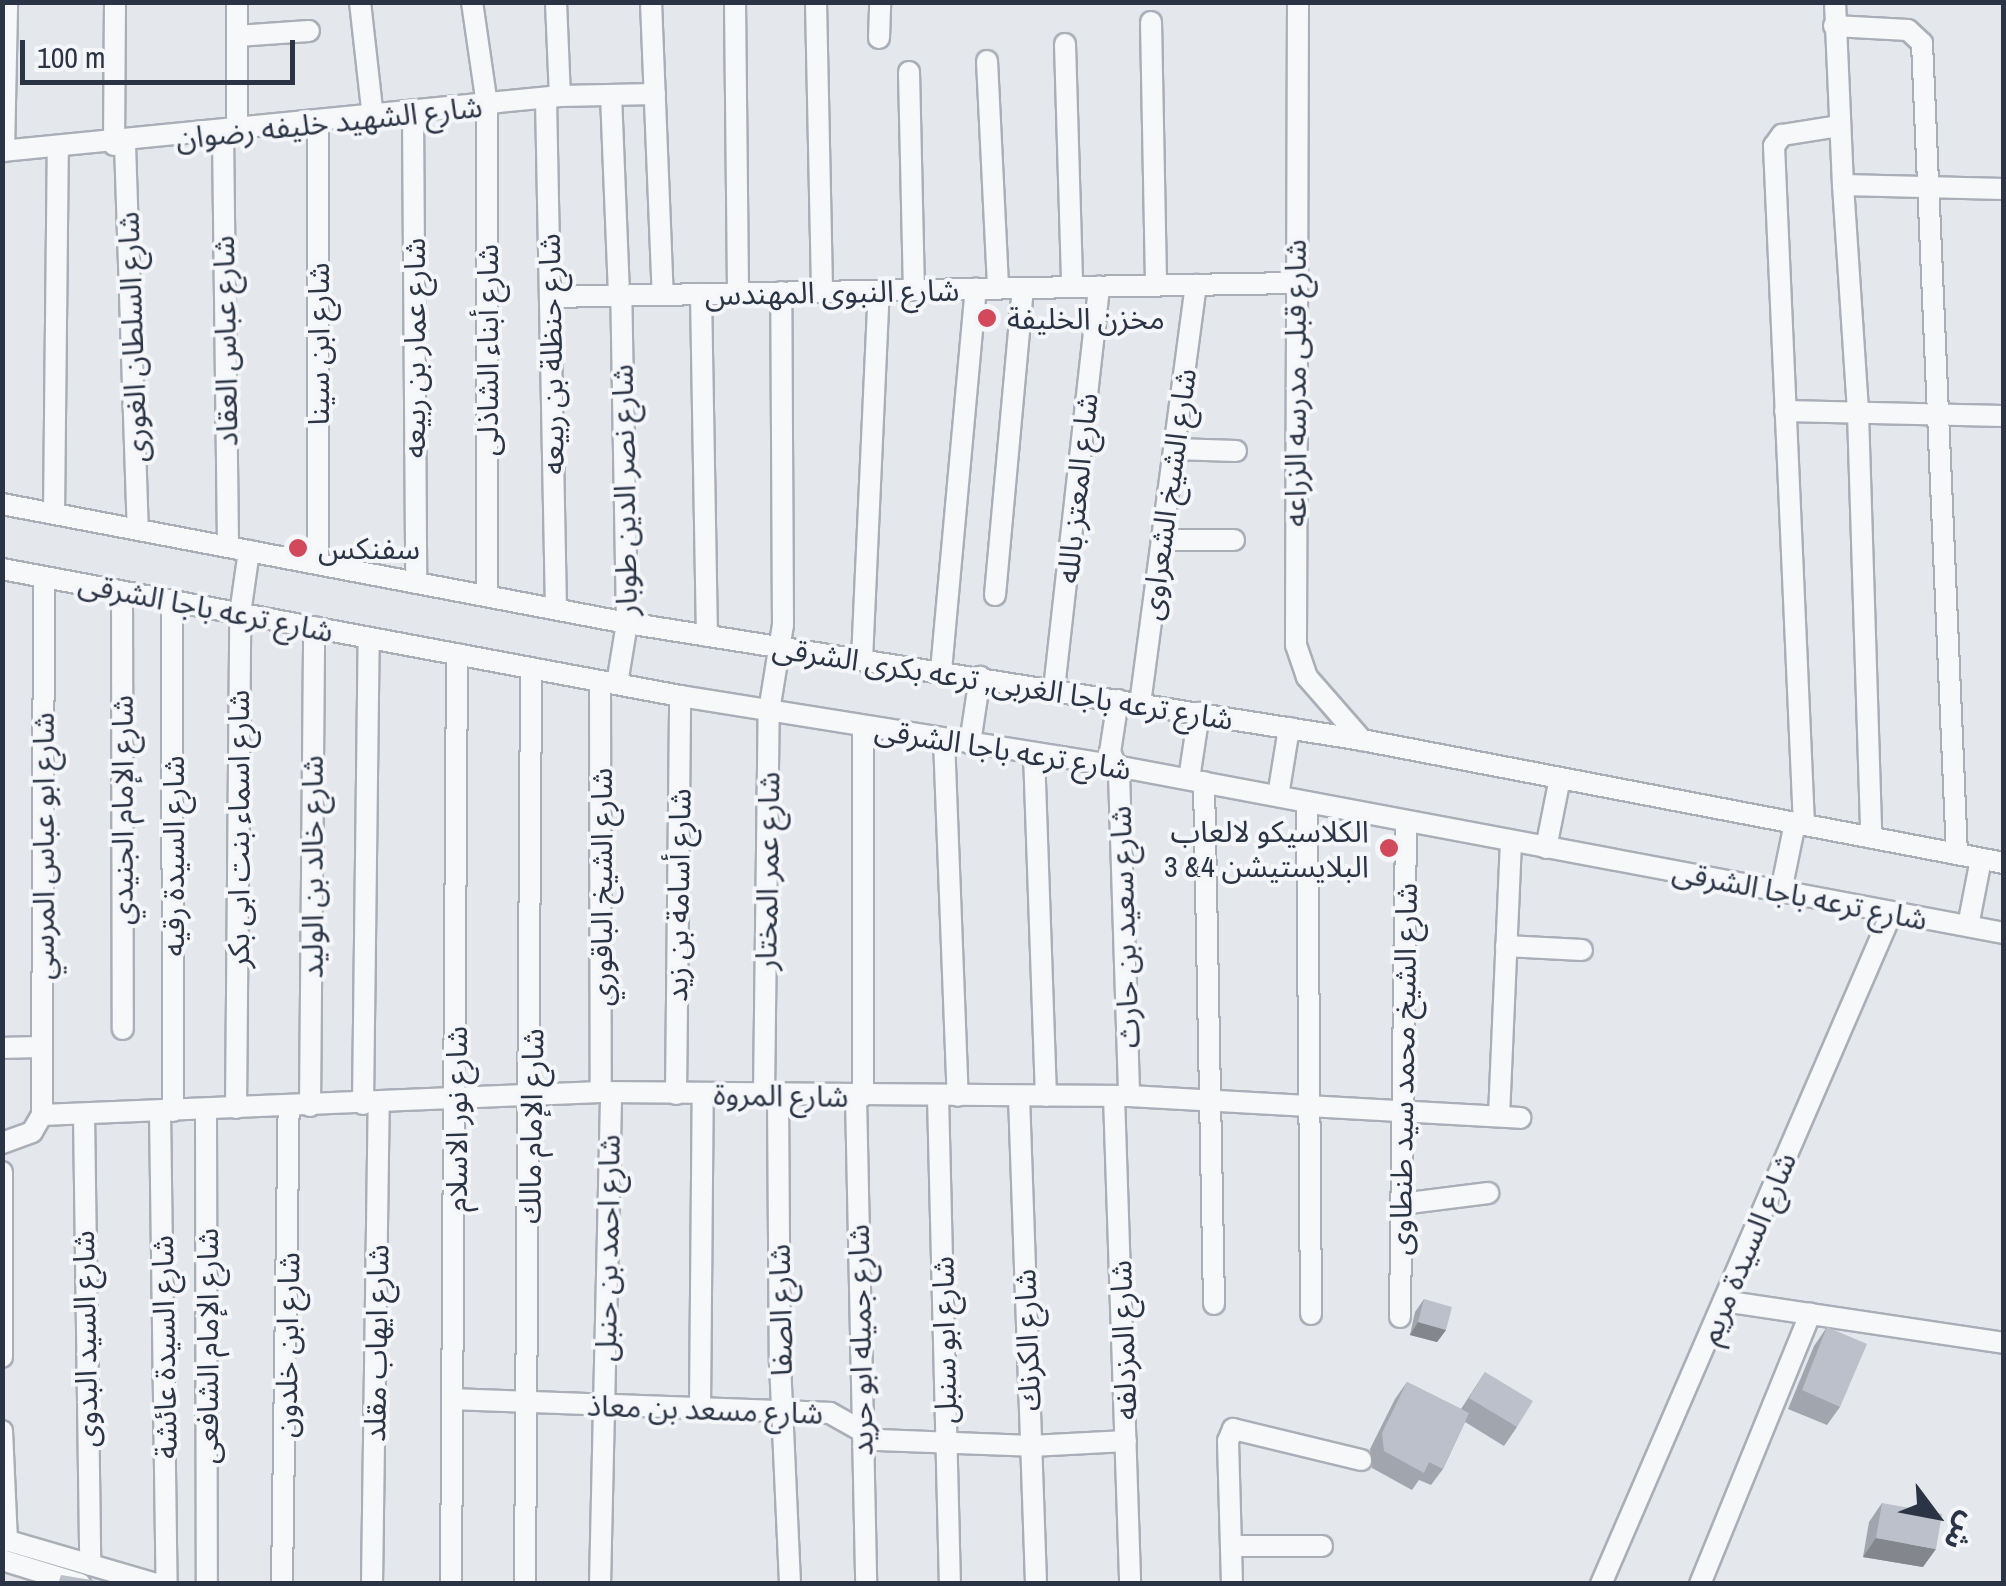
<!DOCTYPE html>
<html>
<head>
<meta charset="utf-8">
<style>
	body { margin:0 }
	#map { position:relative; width:2006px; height:1586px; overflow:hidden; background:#e4e7ec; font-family:"Archivo Narrow","Noto Sans Arabic",sans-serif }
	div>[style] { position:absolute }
	.roads { filter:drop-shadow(2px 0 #a9aeb7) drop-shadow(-2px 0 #a9aeb7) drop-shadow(0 2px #a9aeb7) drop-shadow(0 -2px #a9aeb7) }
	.minor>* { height:20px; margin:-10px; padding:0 10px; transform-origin:10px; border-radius:10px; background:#f7f8fa }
	.wall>* { inset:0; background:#a1a5ae }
	.shaded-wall>* { inset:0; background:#83868d }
	.building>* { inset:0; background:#bbc0ca }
	.dots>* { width:28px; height:28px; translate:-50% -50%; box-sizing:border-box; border:5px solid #f4f6f9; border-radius:50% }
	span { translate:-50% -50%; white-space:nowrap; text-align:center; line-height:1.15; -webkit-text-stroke:8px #f4f6f9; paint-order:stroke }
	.street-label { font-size:30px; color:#2b3445 }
	.poi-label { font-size:30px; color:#2b3445 }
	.left { translate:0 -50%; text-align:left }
	.right { translate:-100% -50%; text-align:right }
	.frame { position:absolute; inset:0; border:5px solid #2b3445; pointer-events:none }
	.north { position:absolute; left:1886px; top:1466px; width:100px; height:100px; -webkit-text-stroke:8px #f4f6f9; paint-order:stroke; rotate:122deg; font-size:28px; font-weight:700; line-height:40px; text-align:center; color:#2b3445 }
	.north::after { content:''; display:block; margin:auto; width:35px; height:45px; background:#2b3445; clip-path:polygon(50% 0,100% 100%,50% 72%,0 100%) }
	.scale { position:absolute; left:20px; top:40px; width:275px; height:45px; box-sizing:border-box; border:5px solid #2b3445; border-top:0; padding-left:12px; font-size:30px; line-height:35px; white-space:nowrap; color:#2b3445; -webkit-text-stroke:8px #f4f6f9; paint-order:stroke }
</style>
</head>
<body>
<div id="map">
	<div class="roads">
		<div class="minor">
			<div style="left:237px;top:2px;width:131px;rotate:90deg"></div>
			<div style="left:360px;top:2px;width:117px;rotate:83.6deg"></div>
			<div style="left:472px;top:2px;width:104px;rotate:81.7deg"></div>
			<div style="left:487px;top:105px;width:491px;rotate:90deg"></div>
			<div style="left:556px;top:2px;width:94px;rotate:87.6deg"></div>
			<div style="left:651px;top:2px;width:293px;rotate:87.7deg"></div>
			<div style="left:735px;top:2px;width:291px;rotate:89.4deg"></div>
			<div style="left:816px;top:2px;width:290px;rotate:88.8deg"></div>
			<div style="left:1298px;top:2px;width:643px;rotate:90.18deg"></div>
			<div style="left:1296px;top:645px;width:34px;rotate:71deg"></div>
			<div style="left:1307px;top:677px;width:84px;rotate:48.9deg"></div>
			<div style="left:1835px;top:2px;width:183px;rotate:87.5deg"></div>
			<div style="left:1843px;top:185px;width:161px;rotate:1.4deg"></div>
			<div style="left:1151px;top:22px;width:264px;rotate:88.9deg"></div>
			<div style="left:1834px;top:26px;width:74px;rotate:3.1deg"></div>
			<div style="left:1908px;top:30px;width:19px;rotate:43deg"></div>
			<div style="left:1922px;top:43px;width:812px;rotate:87.53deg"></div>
			<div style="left:237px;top:36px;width:72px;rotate:-4deg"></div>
			<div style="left:879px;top:38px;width:36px;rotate:-88deg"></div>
			<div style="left:1065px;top:44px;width:243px;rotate:88.3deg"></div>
			<div style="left:987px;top:61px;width:227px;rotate:87.2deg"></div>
			<div style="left:909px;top:72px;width:218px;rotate:88.7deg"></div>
			<div style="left:611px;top:95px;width:200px;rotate:87.7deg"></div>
			<div style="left:546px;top:98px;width:511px;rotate:88.88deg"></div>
			<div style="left:413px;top:114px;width:469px;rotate:89.6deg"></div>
			<div style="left:223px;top:134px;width:413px;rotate:89.3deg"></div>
			<div style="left:125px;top:144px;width:385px;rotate:88.1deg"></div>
			<div style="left:114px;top:145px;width:143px;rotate:-89.6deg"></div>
			<div style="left:2px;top:151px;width:561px;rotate:-5.63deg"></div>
			<div style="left:560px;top:96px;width:95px;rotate:-1.2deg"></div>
			<div style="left:4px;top:151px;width:149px;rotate:-88.8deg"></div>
			<div style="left:1843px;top:185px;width:228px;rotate:86.2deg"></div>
			<div style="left:1858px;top:413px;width:425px;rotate:88.2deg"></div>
			<div style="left:701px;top:294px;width:342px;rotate:89deg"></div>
			<div style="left:550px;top:297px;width:744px;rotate:-1.08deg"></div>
			<div style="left:1785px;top:411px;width:219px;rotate:1.3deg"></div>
			<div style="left:1174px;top:449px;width:62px;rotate:1.8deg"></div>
			<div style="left:2px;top:504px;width:636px;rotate:10.78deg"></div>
			<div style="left:627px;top:623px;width:744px;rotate:9.04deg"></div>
			<div style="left:1362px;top:740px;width:654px;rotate:10.85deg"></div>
			<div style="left:54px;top:513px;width:365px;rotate:-89.4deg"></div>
			<div style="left:1162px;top:540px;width:72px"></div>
			<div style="left:318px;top:564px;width:440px;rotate:-90deg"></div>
			<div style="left:2px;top:569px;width:690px;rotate:10.61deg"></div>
			<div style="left:680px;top:696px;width:442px;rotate:9.1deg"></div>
			<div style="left:1116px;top:766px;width:904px;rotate:10.65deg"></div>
			<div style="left:122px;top:592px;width:437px;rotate:89.9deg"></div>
			<div style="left:995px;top:595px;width:308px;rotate:-84.8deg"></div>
			<div style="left:172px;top:601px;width:510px;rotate:89.89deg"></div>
			<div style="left:862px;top:660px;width:369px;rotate:-87.4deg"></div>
			<div style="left:941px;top:671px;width:384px;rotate:-84.8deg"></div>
			<div style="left:600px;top:681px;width:411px;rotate:89.9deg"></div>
			<div style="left:617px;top:684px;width:62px;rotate:-80.7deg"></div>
			<div style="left:627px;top:623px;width:328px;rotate:-91deg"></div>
			<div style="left:1054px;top:689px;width:405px;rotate:-83.6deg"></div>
			<div style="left:1118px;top:700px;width:53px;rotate:98.7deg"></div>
			<div style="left:1110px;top:752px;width:23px;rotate:67deg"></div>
			<div style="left:1119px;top:773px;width:323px;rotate:88.2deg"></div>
			<div style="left:1140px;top:704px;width:423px;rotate:-82.4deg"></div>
			<div style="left:944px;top:739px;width:357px;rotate:87.8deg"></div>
			<div style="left:970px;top:743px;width:67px;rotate:-81.4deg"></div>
			<div style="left:1034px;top:753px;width:343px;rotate:88deg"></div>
			<div style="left:1189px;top:779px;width:67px;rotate:-81.4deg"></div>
			<div style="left:1204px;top:782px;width:522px;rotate:88.9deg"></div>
			<div style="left:1278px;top:796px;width:69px;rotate:-80.8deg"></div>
			<div style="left:1307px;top:802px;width:512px;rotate:89.55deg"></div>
			<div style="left:1804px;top:825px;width:680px;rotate:-92.53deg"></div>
			<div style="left:1774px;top:146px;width:14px;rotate:-54deg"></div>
			<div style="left:1782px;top:135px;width:58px;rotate:-9deg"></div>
			<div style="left:1546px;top:848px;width:71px;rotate:-78.7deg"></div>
			<div style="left:1781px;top:891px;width:69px;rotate:-78.4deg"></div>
			<div style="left:1968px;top:926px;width:68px;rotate:-79deg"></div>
			<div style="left:1506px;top:946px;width:76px;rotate:3deg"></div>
			<div style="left:2px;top:1048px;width:40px;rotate:-1.4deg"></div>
			<div style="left:676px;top:1094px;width:398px;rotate:-89.4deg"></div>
			<div style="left:764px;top:1095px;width:384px;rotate:-89.3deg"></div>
			<div style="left:769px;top:711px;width:87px;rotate:-80.8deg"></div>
			<div style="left:783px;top:625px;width:333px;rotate:-90.3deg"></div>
			<div style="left:778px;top:1096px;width:267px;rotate:89.6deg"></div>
			<div style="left:780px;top:1363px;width:221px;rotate:87.4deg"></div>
			<div style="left:856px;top:1096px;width:488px;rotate:88.8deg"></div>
			<div style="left:863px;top:1096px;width:370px;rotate:-90deg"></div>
			<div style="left:938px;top:1096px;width:488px;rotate:88.6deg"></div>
			<div style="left:1019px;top:1096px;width:488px;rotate:88deg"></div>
			<div style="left:1114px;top:1096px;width:488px;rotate:88.1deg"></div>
			<div style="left:363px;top:1104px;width:466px;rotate:-89.3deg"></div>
			<div style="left:310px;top:1106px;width:479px;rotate:-89.5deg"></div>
			<div style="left:236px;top:1108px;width:494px;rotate:-89.5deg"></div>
			<div style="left:240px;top:614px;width:64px;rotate:-81.9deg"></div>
			<div style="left:206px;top:1109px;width:475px;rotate:89.9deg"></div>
			<div style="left:160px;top:1111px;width:473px;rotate:89.2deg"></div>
			<div style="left:84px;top:1114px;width:451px;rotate:89.2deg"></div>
			<div style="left:42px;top:1115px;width:559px;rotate:-2.36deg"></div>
			<div style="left:601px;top:1092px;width:528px;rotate:0.43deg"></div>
			<div style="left:1129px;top:1096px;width:392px;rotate:3.2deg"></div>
			<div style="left:1499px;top:1116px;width:275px;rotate:-87.5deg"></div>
			<div style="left:2px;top:1143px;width:32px;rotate:-20deg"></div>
			<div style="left:32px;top:1132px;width:20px;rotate:-60deg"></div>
			<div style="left:42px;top:1115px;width:538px;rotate:-89.79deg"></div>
			<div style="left:2px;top:1172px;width:185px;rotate:90deg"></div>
			<div style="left:1401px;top:1204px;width:88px;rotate:-7.2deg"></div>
			<div style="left:1724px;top:1301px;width:283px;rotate:8.5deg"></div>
			<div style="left:1400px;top:1317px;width:495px;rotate:-89.3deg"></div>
			<div style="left:453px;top:1399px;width:377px;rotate:2.1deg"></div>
			<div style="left:830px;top:1413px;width:55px;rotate:29.4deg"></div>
			<div style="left:878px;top:1440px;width:153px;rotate:2.2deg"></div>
			<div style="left:1031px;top:1446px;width:95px;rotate:-3deg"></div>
			<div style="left:700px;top:1408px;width:314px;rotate:-89.5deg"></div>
			<div style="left:2px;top:1431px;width:110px;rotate:87.4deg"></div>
			<div style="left:2px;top:1539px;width:160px;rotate:16.3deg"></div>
			<div style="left:1231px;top:1546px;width:91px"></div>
			<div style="left:2px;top:1560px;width:82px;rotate:17.1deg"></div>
			<div style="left:282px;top:1584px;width:478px;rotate:-89.2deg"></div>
			<div style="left:372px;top:1584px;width:481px;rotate:-89.2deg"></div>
			<div style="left:451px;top:1584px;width:930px;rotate:-89.63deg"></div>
			<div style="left:525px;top:1584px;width:916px;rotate:-89.62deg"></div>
			<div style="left:600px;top:1584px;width:491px;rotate:-88.7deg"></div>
			<div style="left:1232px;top:1584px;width:143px;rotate:-91.6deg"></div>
			<div style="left:1228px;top:1441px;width:13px;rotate:-67deg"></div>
			<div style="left:1233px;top:1429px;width:132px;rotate:13.6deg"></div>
			<div style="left:1601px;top:1584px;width:732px;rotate:-66.59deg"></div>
			<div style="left:1700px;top:1584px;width:292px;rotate:-67.8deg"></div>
		</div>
	</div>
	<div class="wall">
		<div style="clip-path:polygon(1424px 1299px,1446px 1330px,1437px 1342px,1410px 1335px,1415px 1312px)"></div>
		<div style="clip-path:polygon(1827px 1327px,1840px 1407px,1827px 1425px,1788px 1409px,1814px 1346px)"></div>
		<div style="clip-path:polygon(1485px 1372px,1517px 1427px,1504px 1446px,1465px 1422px,1443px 1469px,1431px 1485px,1419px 1480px,1412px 1490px,1372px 1468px,1370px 1449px,1395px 1399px,1407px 1382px,1461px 1409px)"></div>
		<div style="clip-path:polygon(1882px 1503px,1923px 1567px,1863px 1557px,1869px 1522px)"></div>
	</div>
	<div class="shaded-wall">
		<div style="clip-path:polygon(1418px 1322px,1446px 1330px,1437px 1342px,1410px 1335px)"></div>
		<div style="clip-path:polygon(1876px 1538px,1936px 1549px,1923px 1567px,1863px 1557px)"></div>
	</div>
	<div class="building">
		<div style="clip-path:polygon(1424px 1299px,1452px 1307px,1446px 1330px,1418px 1322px)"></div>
		<div style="clip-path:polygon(1827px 1327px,1867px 1344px,1840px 1407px,1802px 1390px)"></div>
		<div style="clip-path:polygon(1485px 1372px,1533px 1401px,1517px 1427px,1469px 1398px)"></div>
		<div style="clip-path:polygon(1407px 1382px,1469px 1413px,1443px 1469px,1429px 1462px,1424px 1473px,1384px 1451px,1382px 1433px)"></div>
		<div style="clip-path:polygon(1882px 1503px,1942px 1514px,1936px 1549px,1876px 1538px)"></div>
		<div style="clip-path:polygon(61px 1575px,103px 1582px,107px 1584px,58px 1584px)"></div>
	</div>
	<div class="dots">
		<div style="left:987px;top:318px;background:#d1495b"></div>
		<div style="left:298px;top:548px;background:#d1495b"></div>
		<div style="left:1389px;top:848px;background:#d1495b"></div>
	</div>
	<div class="street-label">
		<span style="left:329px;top:122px;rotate:-6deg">شارع الشهيد خليفه رضوان</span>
		<span style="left:832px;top:292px;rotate:-1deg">شارع النبوى المهندس</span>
		<span style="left:132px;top:337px;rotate:-92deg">شارع السلطان الغورى</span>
		<span style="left:225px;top:341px;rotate:-91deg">شارع عباس العقاد</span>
		<span style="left:318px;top:344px;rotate:-90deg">شارع ابن سينا</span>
		<span style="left:414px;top:348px;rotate:-90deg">شارع عمار بن ربيعه</span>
		<span style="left:487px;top:350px;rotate:-90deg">شارع أبناء الشاذلى</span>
		<span style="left:551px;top:354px;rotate:-91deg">شارع حنظلة بن ربيعه</span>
		<span style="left:1295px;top:383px;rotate:-90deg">شارع قبلى مدرسه الزراعه</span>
		<span style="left:1077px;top:488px;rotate:-84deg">شارع المعتز بالله</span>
		<span style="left:624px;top:490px;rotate:-91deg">شارع نصر الدين طوبار</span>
		<span style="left:1168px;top:494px;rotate:-82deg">شارع الشيخ الشعراوى</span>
		<span style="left:206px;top:607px;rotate:11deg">شارع ترعه باجا الشرقى</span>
		<span style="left:1003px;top:683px;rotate:9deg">شارع ترعه باجا الغربى, ترعه بكرى الشرقى</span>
		<span style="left:1003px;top:749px;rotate:9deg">شارع ترعه باجا الشرقى</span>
		<span style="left:122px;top:810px;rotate:-90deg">شارع الإمام الجنيدي</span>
		<span style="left:238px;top:829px;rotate:-90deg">شارع اسماء بنت ابى بكر</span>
		<span style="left:43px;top:846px;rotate:-90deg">شارع ابو عباس المرسي</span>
		<span style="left:173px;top:856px;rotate:-90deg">شارع السيدة رقيه</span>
		<span style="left:312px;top:867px;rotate:-90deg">شارع خالد بن الوليد</span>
		<span style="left:767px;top:871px;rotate:-89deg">شارع عمر المختار</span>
		<span style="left:601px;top:887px;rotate:-90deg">شارع الشيخ الباقوري</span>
		<span style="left:678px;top:895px;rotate:-89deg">شارع أسامة بن زيد</span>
		<span style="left:1800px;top:895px;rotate:11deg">شارع ترعه باجا الشرقى</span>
		<span style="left:1124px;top:927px;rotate:-92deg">شارع سعيد بن حارث</span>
		<span style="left:1403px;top:1069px;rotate:-89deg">شارع الشيخ محمد سيد طنطاوى</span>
		<span style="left:781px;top:1095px;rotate:1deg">شارع المروة</span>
		<span style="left:456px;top:1119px;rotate:-90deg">شارع نور الاسلام</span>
		<span style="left:531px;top:1126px;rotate:-89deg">شارع الإمام مالك</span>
		<span style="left:607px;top:1248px;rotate:-89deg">شارع احمد بن حنبل</span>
		<span style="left:1747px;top:1248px;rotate:-67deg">شارع السيدة مريم</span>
		<span style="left:780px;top:1310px;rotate:-91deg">شارع الصفا</span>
		<span style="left:85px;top:1339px;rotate:-91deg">شارع السيد البدوى</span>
		<span style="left:860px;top:1340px;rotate:-91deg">شارع جميله ابو حريد</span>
		<span style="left:944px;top:1340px;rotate:-91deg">شارع ابو سنبل</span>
		<span style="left:1027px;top:1340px;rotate:-92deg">شارع الكرنك</span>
		<span style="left:1123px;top:1340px;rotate:-92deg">شارع المزدلفه</span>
		<span style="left:376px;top:1343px;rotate:-89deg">شارع ايهاب مقلد</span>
		<span style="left:287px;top:1345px;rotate:-89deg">شارع ابن خلدون</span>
		<span style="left:207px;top:1346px;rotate:-90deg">شارع الإمام الشافعى</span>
		<span style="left:164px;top:1347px;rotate:-91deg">شارع السيدة عائشة</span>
		<span style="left:705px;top:1409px;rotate:2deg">شارع مسعد بن معاذ</span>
	</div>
	<div class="poi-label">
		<span class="left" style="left:1007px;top:318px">مخزن الخليفة</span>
		<span class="left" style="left:318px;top:548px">سفنكس</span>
		<span class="right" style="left:1369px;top:848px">الكلاسيكو لالعاب<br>البلايستيشن 4&amp; 3</span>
	</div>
	<div class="frame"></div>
	<div class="north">ش</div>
	<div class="scale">100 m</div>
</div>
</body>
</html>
